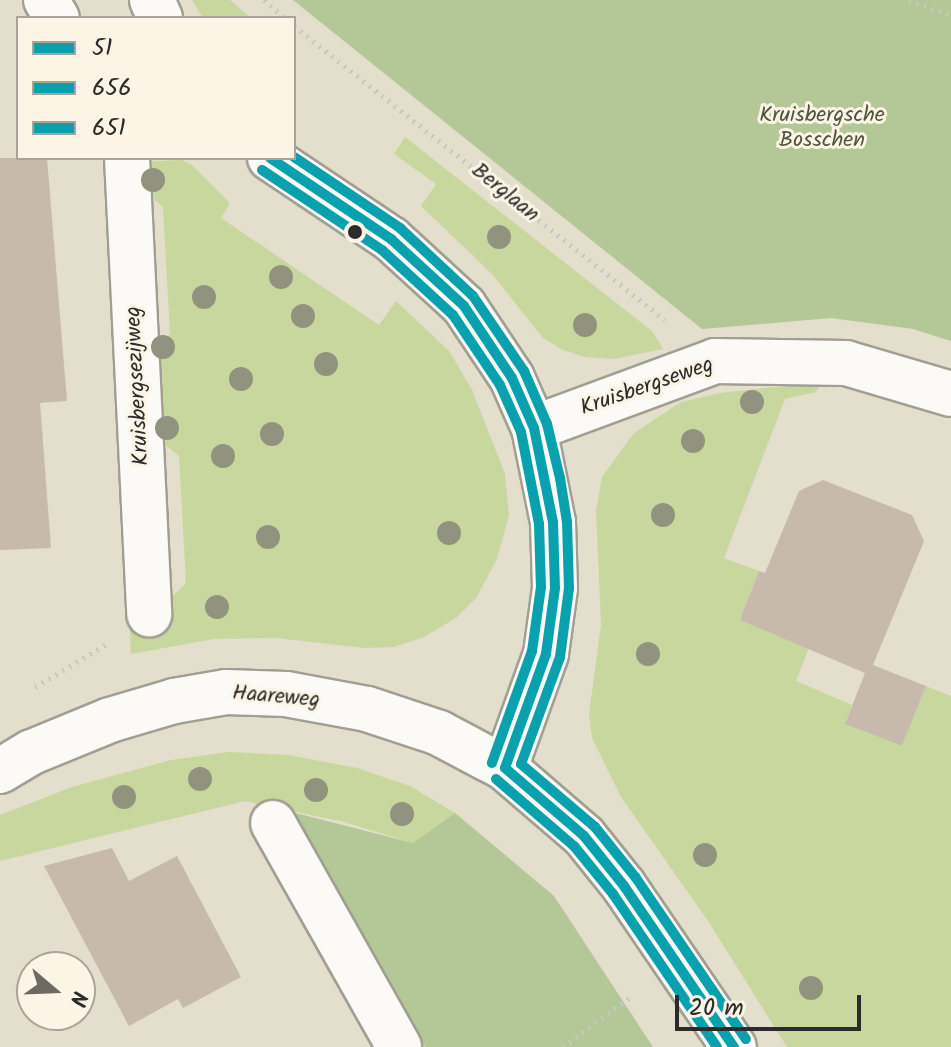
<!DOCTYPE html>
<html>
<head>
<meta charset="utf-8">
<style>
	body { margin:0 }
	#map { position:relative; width:951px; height:1047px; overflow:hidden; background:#e4decc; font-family:Kalam,sans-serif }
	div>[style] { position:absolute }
	.green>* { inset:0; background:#c8d79e }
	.forest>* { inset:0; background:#b4c796 }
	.building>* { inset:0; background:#c7baac }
	.path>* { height:5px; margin-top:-2.5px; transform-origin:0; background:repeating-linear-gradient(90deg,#c8c7c3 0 2px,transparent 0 8px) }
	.roads { filter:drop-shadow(2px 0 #a19e93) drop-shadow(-2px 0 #a19e93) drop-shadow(0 2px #a19e93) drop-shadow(0 -2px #a19e93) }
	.minor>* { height:44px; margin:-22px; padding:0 22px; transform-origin:22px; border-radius:22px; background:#fbfaf7 }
	.major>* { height:44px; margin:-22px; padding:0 22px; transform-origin:22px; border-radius:22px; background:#fbfaf7 }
	.bus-1>* { height:10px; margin:-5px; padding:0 5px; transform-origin:5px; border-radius:5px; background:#09a1ad }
	.bus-2>* { height:10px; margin:-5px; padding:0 5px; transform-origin:5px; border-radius:5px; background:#09a1ad }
	.bus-3>* { height:10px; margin:-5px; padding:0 5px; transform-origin:5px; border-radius:5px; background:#09a1ad }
	.trees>* { width:24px; height:24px; margin:-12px; border-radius:50%; background:#91937e }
	.dots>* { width:22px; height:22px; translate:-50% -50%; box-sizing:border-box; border:4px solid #fcf5e5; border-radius:50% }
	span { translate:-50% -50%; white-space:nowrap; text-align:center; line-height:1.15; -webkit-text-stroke:6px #fcf5e5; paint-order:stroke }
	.park-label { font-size:22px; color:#4d553e }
	.street-label { font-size:22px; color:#2b2b2b }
	.legend { position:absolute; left:16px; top:16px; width:280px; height:144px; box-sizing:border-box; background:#fcf5e5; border:2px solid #a8a49b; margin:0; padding:10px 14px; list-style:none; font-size:24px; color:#2b2b2b }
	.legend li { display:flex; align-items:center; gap:16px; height:40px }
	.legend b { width:40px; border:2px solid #a8a49b }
	.north { position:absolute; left:16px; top:951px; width:80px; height:80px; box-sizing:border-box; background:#fcf5e5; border:2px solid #a8a49b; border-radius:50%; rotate:109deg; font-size:22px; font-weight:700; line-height:32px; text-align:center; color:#2b2b2b }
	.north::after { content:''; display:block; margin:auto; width:28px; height:36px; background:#6c6a63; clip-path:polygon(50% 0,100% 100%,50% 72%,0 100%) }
	.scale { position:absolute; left:675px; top:995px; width:186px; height:36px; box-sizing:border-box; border:4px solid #2b2b2b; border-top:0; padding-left:10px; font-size:24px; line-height:28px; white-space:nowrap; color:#2b2b2b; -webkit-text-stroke:6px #fcf5e5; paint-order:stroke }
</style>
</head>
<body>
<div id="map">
	<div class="green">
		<div style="clip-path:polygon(192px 0,230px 0,251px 18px,203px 18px)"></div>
		<div style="clip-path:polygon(405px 137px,652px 331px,663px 349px,614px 359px,585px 357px,563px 350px,543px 338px,492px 274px,421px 206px,436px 184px,394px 154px)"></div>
		<div style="clip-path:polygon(182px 160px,192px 165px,230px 203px,221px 218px,379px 325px,396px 301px,450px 352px,472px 390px,505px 474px,509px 515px,497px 559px,476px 598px,456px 618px,424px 637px,394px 647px,364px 648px,276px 638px,214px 639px,131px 654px,130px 628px,168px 624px,168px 601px,186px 583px,179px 456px,158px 439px,151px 351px,170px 334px,163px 207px,141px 189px,140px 162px)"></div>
		<div style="clip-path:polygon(784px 386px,819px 387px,816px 392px,785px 399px,724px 558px,759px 571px,741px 620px,809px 648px,796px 681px,852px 705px,845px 724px,902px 746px,926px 686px,951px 696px,951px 1047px,787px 1047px,708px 921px,621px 797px,592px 738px,589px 714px,601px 625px,596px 510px,602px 477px,634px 433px,681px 402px,720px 393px)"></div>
		<div style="clip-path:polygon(229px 752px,288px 755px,357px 768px,410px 786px,455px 813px,413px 843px,344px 822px,245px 801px,0 861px,0 815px,72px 787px,171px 760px)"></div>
	</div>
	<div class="forest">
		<div style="clip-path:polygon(293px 0,951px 0,951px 341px,913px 329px,831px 318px,702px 329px)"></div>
		<div style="clip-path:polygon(284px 810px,413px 843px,455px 813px,554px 896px,653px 1047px,425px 1047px)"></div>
	</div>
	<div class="building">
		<div style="clip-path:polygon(0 158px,47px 158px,67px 401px,40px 403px,51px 548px,0 550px)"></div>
		<div style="clip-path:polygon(823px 480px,912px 515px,924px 541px,873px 665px,926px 686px,902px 746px,845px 724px,865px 673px,740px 620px,759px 571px,765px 573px,799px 491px)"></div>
		<div style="clip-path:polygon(112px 848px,129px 881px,177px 856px,241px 977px,183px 1008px,178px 999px,129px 1026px,44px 866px)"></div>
	</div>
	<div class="path">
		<div style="left:264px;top:0;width:28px;rotate:41deg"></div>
		<div style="left:909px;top:0;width:45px;rotate:19.7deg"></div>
		<div style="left:294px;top:26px;width:473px;rotate:38.4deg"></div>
		<div style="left:35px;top:687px;width:82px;rotate:-31deg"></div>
		<div style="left:563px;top:1047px;width:87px;rotate:-36.6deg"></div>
	</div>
	<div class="roads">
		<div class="minor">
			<div style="left:46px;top:0;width:21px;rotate:59deg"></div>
			<div style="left:152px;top:0;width:20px;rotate:66deg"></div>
			<div style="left:127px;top:158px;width:457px;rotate:87.2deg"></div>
			<div style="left:270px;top:158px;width:146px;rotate:33.8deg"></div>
			<div style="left:391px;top:239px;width:99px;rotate:42.5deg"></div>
			<div style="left:464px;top:306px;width:87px;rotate:56.3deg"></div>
			<div style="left:512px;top:378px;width:55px;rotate:66.3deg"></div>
			<div style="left:534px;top:428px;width:96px;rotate:78.6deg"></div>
			<div style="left:553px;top:522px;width:66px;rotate:88.3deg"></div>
			<div style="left:555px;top:588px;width:67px;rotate:97.8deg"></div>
			<div style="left:546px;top:654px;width:121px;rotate:109.8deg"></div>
			<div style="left:534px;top:428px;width:193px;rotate:-20.3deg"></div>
			<div style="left:715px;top:361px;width:131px;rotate:0.9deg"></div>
			<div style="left:846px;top:363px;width:109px;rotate:16.4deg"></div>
			<div style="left:273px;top:823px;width:257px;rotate:60.6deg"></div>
		</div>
		<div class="major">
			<div style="left:0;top:771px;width:37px;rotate:-31deg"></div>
			<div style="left:32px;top:752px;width:84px;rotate:-22.3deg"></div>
			<div style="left:110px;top:720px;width:67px;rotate:-16.5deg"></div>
			<div style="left:174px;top:701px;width:53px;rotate:-9.8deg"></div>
			<div style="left:226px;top:692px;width:60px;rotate:1.9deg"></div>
			<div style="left:286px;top:694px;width:82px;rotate:10.5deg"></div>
			<div style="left:367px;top:709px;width:76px;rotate:18.4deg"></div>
			<div style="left:439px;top:733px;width:75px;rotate:27.9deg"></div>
			<div style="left:505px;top:768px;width:104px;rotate:40.7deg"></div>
			<div style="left:584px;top:836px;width:64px;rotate:51.3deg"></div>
			<div style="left:624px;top:886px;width:195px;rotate:55.7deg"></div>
		</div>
	</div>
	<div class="bus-1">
		<div style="left:270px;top:158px;width:146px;rotate:33.8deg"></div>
		<div style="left:391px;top:239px;width:99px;rotate:42.5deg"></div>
		<div style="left:464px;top:306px;width:87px;rotate:56.3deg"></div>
		<div style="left:512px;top:378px;width:55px;rotate:66.3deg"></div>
		<div style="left:534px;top:428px;width:96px;rotate:78.6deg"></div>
		<div style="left:553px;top:522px;width:66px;rotate:88.3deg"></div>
		<div style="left:555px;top:588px;width:67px;rotate:97.8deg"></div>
		<div style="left:546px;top:654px;width:121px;rotate:109.8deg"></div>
		<div style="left:505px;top:768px;width:104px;rotate:40.7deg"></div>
		<div style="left:584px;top:836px;width:64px;rotate:51.3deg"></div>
		<div style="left:624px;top:886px;width:195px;rotate:55.7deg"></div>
	</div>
	<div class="bus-2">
		<div style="left:262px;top:170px;width:144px;rotate:33.7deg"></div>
		<div style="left:382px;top:250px;width:96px;rotate:42.5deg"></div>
		<div style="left:453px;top:315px;width:84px;rotate:56.1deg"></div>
		<div style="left:500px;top:385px;width:51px;rotate:65.9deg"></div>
		<div style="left:521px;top:432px;width:94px;rotate:78.9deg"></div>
		<div style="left:539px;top:524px;width:63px;rotate:88.2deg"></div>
		<div style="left:541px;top:587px;width:65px;rotate:98deg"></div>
		<div style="left:532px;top:651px;width:119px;rotate:109.7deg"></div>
		<div style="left:496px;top:779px;width:103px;rotate:40.7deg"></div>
		<div style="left:574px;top:846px;width:62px;rotate:50.9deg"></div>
		<div style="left:613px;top:894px;width:185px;rotate:55.8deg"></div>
	</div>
	<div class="bus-3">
		<div style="left:294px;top:157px;width:128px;rotate:33.8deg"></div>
		<div style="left:400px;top:228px;width:100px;rotate:43deg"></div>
		<div style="left:473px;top:296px;width:91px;rotate:55.8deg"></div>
		<div style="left:524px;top:371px;width:58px;rotate:66.5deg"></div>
		<div style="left:547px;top:424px;width:56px;rotate:76.5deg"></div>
		<div style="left:560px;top:478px;width:45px;rotate:81deg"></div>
		<div style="left:567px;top:522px;width:66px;rotate:88.3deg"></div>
		<div style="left:569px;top:588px;width:70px;rotate:97.4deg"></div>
		<div style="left:560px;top:657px;width:114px;rotate:110deg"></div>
		<div style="left:521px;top:764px;width:97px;rotate:40.4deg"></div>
		<div style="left:595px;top:827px;width:65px;rotate:51.2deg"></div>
		<div style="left:636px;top:878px;width:195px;rotate:55.7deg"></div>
	</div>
	<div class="trees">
		<div style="left:153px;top:180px"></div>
		<div style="left:499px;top:237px"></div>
		<div style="left:281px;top:277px"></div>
		<div style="left:204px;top:297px"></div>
		<div style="left:303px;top:316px"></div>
		<div style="left:585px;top:325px"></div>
		<div style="left:163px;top:347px"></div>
		<div style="left:326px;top:364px"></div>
		<div style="left:241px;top:379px"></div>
		<div style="left:752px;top:402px"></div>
		<div style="left:167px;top:428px"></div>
		<div style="left:272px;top:434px"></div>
		<div style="left:693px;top:441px"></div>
		<div style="left:223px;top:456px"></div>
		<div style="left:663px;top:515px"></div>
		<div style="left:449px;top:533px"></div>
		<div style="left:268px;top:537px"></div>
		<div style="left:217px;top:607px"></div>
		<div style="left:648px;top:654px"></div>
		<div style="left:200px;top:779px"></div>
		<div style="left:316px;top:790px"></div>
		<div style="left:124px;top:797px"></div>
		<div style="left:402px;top:814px"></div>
		<div style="left:705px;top:855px"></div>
		<div style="left:811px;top:988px"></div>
	</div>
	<div class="dots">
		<div style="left:355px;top:232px;background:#2b2b2b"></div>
	</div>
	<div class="park-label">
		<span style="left:822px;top:128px">Kruisbergsche<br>Bosschen</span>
	</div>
	<div class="street-label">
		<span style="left:505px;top:193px;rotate:39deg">Berglaan</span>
		<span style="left:138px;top:386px;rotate:-93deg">Kruisbergsezijweg</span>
		<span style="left:647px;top:387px;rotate:-19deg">Kruisbergseweg</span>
		<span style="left:276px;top:697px;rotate:5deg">Haareweg</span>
	</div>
	<ul class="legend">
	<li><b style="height:10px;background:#09a1ad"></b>51</li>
	<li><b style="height:10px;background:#09a1ad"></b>656</li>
	<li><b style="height:10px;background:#09a1ad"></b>651</li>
	</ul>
	<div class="north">N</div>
	<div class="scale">20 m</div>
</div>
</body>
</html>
